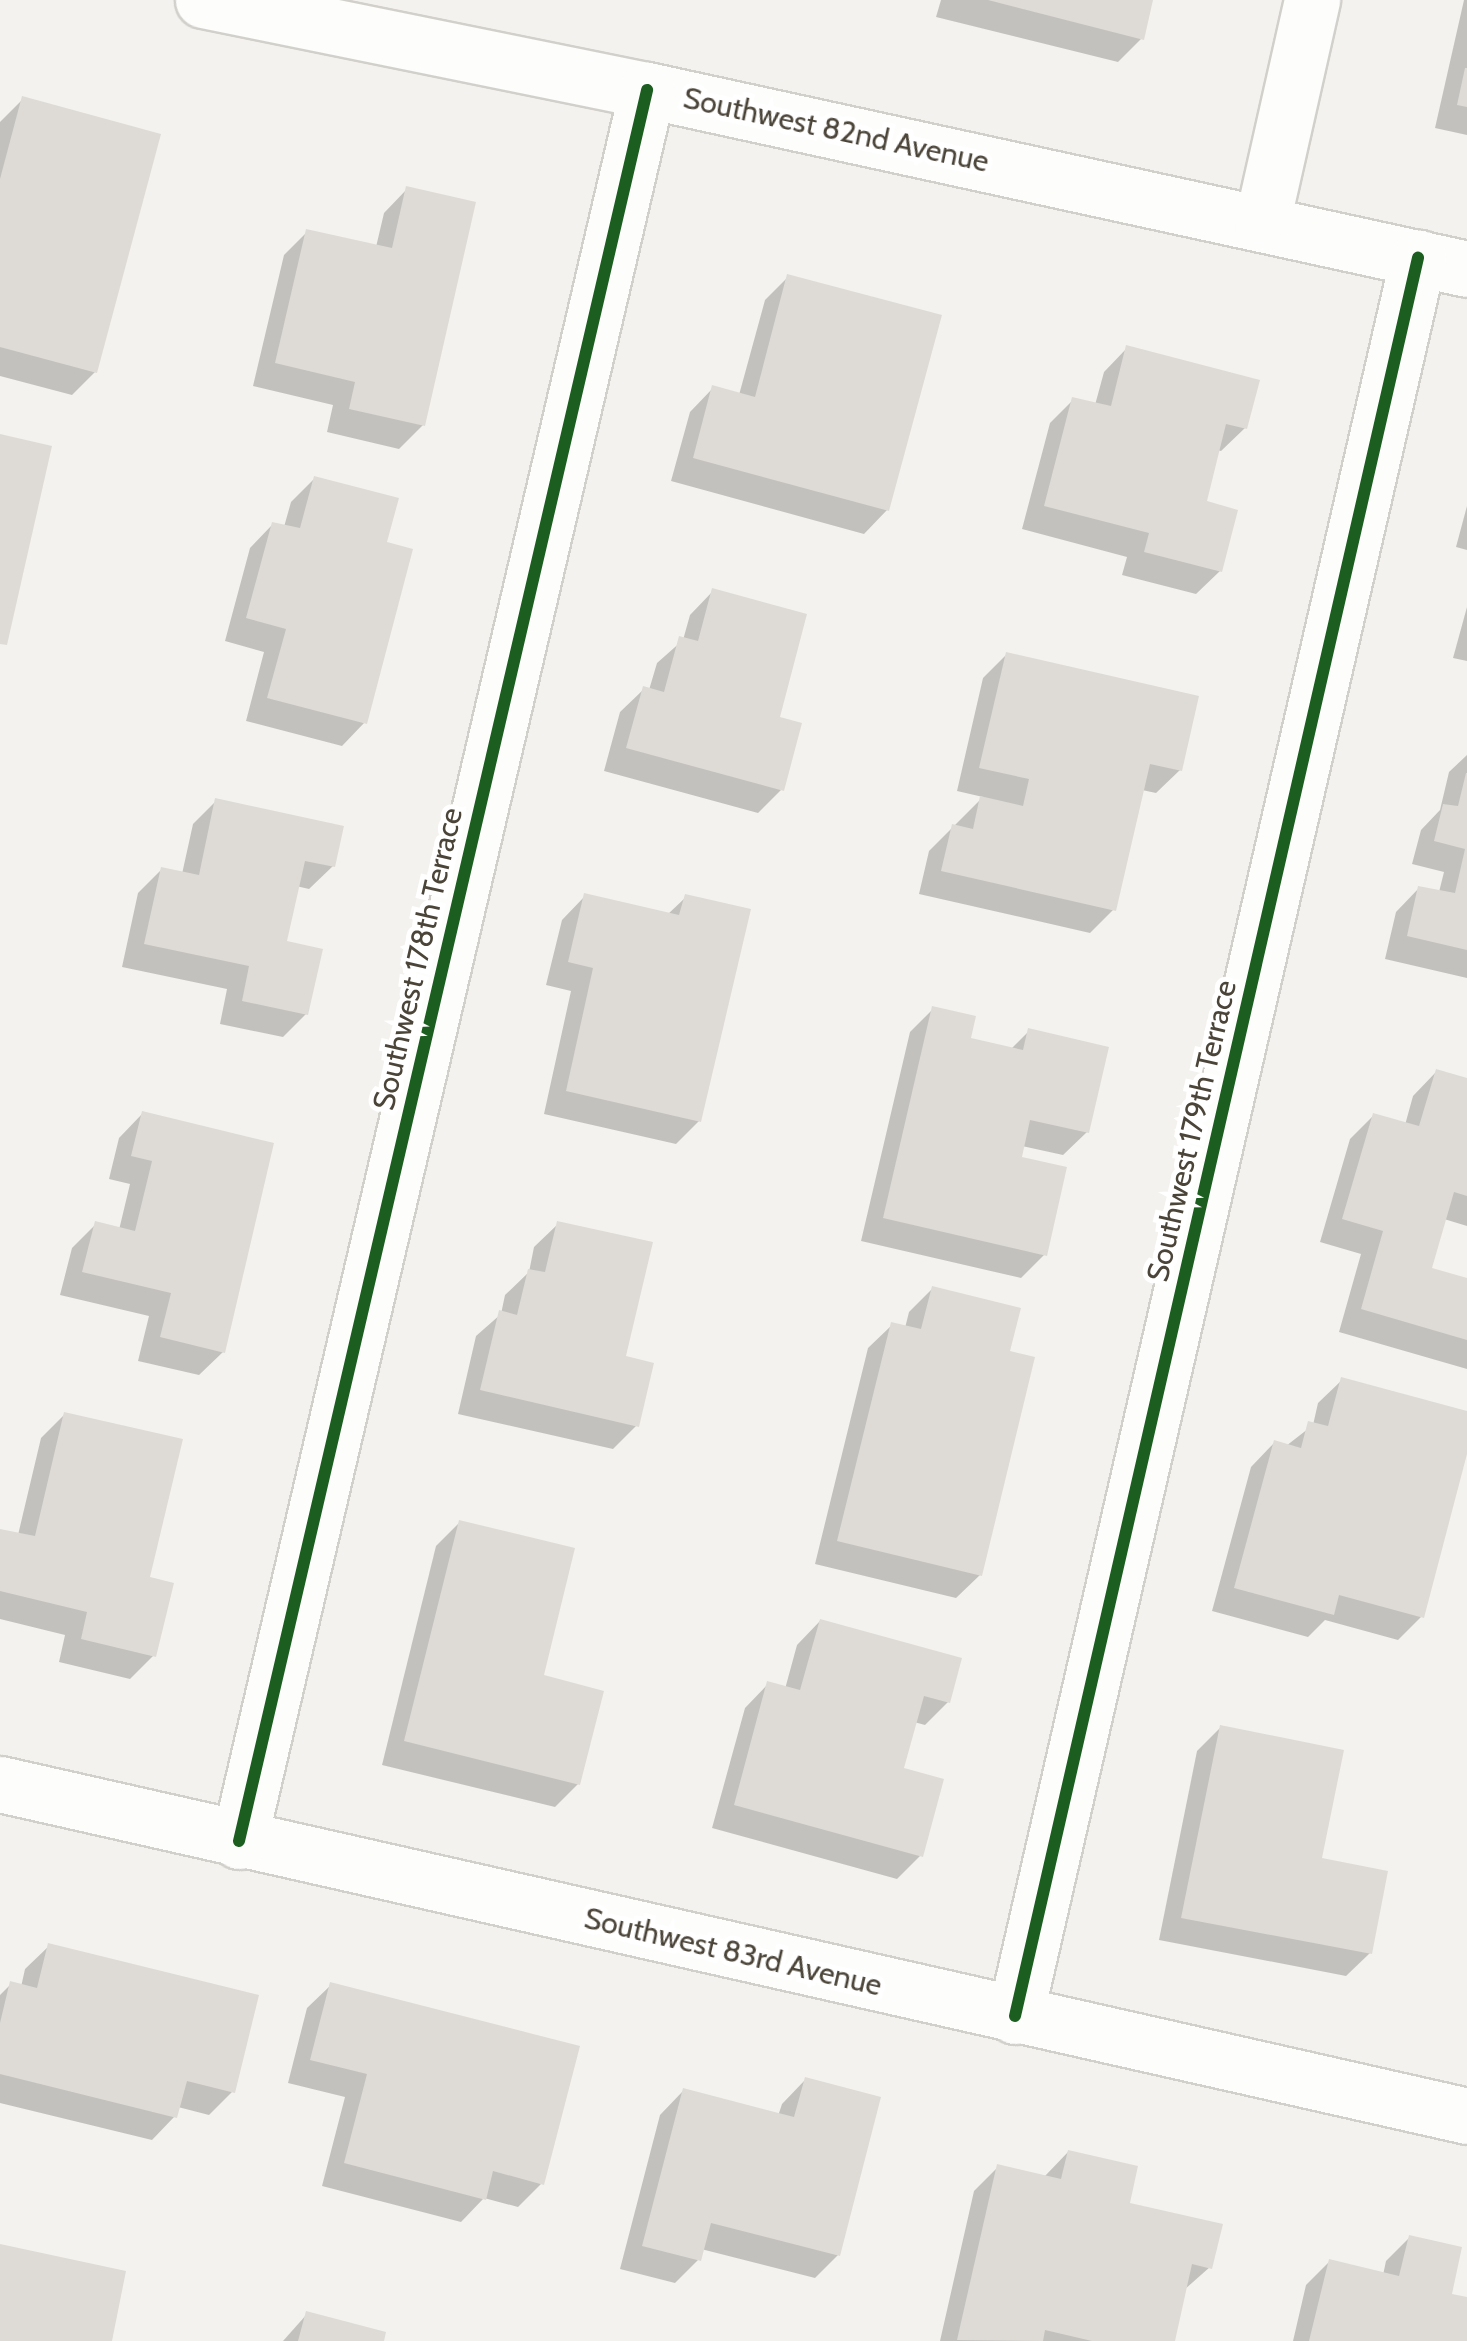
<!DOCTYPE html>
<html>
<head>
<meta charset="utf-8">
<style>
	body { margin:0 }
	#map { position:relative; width:1467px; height:2341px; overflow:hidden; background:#f4f2ee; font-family:Cabin,sans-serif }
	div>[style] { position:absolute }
	.shadow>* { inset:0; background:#0003 }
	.building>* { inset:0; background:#dedbd6 }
	.roads { filter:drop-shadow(2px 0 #d2d0cb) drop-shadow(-2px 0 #d2d0cb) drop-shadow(0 2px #d2d0cb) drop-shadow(0 -2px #d2d0cb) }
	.minor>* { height:55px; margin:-27.5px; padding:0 27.5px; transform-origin:27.5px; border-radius:27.5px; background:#fdfdfc }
	.cycleway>* { height:12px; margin:-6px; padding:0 6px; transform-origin:6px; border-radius:6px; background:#1b5e20 }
	span { translate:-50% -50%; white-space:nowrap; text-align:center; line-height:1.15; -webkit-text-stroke:10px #fff; paint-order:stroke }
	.street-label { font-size:30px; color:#4b4439 }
</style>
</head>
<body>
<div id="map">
	<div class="shadow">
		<div style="clip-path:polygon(941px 0,1151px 0,1141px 39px,1118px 62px,936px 17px)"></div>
		<div style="clip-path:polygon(1464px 0,1467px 0,1467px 135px,1435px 128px)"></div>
		<div style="clip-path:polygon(23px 99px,95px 372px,72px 395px,0 376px,0 122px)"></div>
		<div style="clip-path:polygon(407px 189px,423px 425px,399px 449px,327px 432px,333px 405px,253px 386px,284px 255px,307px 232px,376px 247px,384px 213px)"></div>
		<div style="clip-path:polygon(788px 277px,887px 510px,864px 534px,671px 481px,690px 412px,713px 388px,739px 395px,765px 300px)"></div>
		<div style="clip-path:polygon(1127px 348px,1245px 428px,1221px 451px,1217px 450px,1204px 503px,1220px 571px,1196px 594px,1122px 575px,1127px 557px,1022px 529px,1050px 423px,1073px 400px,1095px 405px,1104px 372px)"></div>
		<div style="clip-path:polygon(314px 479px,384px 544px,365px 722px,342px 746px,246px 721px,264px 652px,225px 641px,250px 548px,273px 524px,284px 527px,291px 502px)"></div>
		<div style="clip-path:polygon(1467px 506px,1467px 550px,1456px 547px)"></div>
		<div style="clip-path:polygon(713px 591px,777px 719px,782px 789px,758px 813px,604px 771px,620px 712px,644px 689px,649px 690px,657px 663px,683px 640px,690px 615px)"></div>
		<div style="clip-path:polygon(1467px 607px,1467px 661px,1453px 658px)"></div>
		<div style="clip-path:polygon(1007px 654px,1180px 770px,1156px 793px,1142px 790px,1114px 909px,1090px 933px,919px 894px,929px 851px,983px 797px,957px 791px,983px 678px)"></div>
		<div style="clip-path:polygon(1467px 755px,1467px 978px,1385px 959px,1396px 912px,1419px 888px,1439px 892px,1444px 872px,1412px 864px,1421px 830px,1440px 810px,1449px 772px)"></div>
		<div style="clip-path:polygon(216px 801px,333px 866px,309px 889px,296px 886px,284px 943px,306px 1014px,283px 1037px,220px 1024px,227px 989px,122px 967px,138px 893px,161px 870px,182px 874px,193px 824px)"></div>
		<div style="clip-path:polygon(585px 896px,667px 915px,686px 897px,699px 1121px,676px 1144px,544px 1114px,571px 991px,546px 985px,562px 920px)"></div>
		<div style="clip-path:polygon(933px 1009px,968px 1040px,1010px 1050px,1029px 1031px,1087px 1132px,1063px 1155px,1022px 1146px,1019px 1159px,1044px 1255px,1021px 1278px,861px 1241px,910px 1032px)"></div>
		<div style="clip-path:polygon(1436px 1072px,1467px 1081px,1467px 1226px,1444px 1219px,1429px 1269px,1467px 1280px,1467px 1369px,1339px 1332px,1361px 1254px,1320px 1242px,1350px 1139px,1373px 1116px,1405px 1125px,1413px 1096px)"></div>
		<div style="clip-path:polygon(142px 1114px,223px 1352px,199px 1375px,138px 1361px,149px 1316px,60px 1295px,72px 1248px,96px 1224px,119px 1230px,130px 1184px,109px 1179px,119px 1138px)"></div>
		<div style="clip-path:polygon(558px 1224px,624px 1358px,637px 1425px,613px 1449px,458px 1414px,476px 1336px,501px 1314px,505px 1295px,529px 1272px,534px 1247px)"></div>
		<div style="clip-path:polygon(933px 1288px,1007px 1352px,980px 1575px,956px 1598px,815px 1564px,868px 1348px,892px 1325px,905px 1328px,909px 1312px)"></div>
		<div style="clip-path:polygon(1342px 1380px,1467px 1413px,1467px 1444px,1422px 1616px,1398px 1640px,1325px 1620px,1308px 1637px,1212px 1611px,1251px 1467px,1274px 1443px,1286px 1446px,1313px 1425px,1318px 1403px)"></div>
		<div style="clip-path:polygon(65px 1414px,147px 1579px,154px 1655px,130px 1679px,59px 1662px,65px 1635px,0 1619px,0 1531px,18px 1535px,41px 1438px)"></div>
		<div style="clip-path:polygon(459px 1523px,541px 1677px,578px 1784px,555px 1807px,382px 1765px,436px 1546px)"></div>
		<div style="clip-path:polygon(820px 1621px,948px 1702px,925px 1725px,914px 1722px,901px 1770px,921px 1855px,897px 1879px,712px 1828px,745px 1708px,768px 1684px,785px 1689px,797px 1645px)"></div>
		<div style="clip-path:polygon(1220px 1728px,1319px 1859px,1370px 1953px,1346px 1976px,1159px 1940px,1197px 1751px)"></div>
		<div style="clip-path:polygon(49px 1946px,232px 2092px,209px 2115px,178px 2107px,175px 2116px,152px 2140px,0 2103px,0 1995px,11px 1984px,21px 1987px,25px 1969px)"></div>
		<div style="clip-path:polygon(331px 1985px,541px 2184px,518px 2207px,484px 2198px,461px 2222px,322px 2186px,345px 2097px,288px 2083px,307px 2008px)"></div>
		<div style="clip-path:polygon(805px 2080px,838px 2255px,815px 2278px,701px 2249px,699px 2259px,675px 2283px,620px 2269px,660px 2115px,683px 2091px,778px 2116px,782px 2104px)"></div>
		<div style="clip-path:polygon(1068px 2152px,1127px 2205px,1210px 2267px,1184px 2290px,1172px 2341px,940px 2341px,974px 2191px,998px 2167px,1045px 2176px)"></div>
		<div style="clip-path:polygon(1410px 2237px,1449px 2295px,1467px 2300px,1467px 2341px,1293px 2341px,1306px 2285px,1329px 2262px,1383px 2275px,1386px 2261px)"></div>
		<div style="clip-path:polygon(307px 2314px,381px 2341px,283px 2341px)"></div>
	</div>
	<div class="building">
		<div style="clip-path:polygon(988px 0,1153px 0,1144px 40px)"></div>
		<div style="clip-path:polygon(1465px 68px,1467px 68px,1467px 107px,1457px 105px)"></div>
		<div style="clip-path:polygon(22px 96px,161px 134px,97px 373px,0 347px,0 179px)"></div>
		<div style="clip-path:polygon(406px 186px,476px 202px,425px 426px,349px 409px,355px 382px,275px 363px,306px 229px,392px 248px)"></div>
		<div style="clip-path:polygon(787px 274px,942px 315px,889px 511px,693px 458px,712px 385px,755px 397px)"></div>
		<div style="clip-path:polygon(1126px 345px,1260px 380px,1247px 429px,1226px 424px,1207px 501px,1238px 510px,1222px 572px,1144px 552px,1149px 533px,1044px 506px,1072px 397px,1111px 406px)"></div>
		<div style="clip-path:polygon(0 434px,52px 446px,7px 645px,0 644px)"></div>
		<div style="clip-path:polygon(314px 476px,399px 498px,387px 542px,413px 549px,367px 724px,267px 698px,286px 629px,246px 618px,272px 522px,300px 528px)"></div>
		<div style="clip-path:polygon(712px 588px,807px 614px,780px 717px,802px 723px,784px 791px,626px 748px,643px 686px,664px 692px,679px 636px,698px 641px)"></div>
		<div style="clip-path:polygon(1006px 652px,1199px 696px,1182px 771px,1150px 764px,1116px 911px,941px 871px,952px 824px,973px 829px,980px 796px,1023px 806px,1029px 779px,979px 768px)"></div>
		<div style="clip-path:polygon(1466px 773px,1467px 773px,1467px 950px,1407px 936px,1418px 886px,1455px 893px,1465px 849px,1434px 841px,1443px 804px,1458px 806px)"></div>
		<div style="clip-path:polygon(215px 798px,344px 826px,335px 867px,305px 861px,287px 941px,323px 949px,308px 1015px,242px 1001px,249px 966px,144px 944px,161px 867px,199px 875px)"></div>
		<div style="clip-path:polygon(584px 893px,679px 915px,685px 894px,751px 909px,701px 1122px,566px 1091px,593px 968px,568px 962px)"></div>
		<div style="clip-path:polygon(932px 1006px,976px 1016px,971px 1038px,1023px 1050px,1028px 1028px,1109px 1047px,1089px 1133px,1030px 1120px,1022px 1157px,1067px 1167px,1047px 1256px,883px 1218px)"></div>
		<div style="clip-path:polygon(1436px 1069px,1467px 1078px,1467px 1196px,1454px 1192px,1432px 1268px,1467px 1278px,1467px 1340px,1361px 1309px,1383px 1231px,1342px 1219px,1373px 1113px,1419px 1126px)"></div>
		<div style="clip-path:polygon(142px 1111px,274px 1143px,225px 1353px,160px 1337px,171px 1293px,82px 1272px,95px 1221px,135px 1231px,152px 1161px,131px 1156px)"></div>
		<div style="clip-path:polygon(557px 1221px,653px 1242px,626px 1356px,654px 1363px,639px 1427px,480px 1390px,499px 1310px,517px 1315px,528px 1269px,545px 1272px)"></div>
		<div style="clip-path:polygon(932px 1286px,1021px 1308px,1010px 1351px,1035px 1357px,982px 1576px,837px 1541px,891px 1322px,921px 1329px)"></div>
		<div style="clip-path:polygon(1341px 1377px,1467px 1411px,1467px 1454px,1424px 1618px,1339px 1595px,1334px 1615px,1234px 1588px,1274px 1440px,1301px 1448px,1308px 1421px,1328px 1426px)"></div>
		<div style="clip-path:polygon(64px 1412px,183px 1439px,150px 1577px,174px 1583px,156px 1657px,81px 1639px,87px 1612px,0 1591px,0 1529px,35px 1536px)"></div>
		<div style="clip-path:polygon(459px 1520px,575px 1548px,544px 1675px,604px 1691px,580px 1785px,404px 1741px)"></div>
		<div style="clip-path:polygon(820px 1619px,962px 1658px,950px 1703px,924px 1696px,904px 1768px,944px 1779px,923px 1857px,734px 1805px,767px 1681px,800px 1690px)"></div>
		<div style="clip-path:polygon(1220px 1725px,1344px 1750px,1322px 1858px,1388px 1871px,1372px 1954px,1181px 1918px)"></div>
		<div style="clip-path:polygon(48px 1943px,259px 1995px,235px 2093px,187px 2081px,177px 2118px,0 2074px,0 2023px,10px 1981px,37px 1988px)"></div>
		<div style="clip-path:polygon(330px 1982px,580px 2046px,544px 2185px,493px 2171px,486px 2200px,344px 2163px,367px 2074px,310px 2060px)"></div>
		<div style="clip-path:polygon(805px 2077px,881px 2097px,840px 2256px,711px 2223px,701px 2261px,642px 2246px,683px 2088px,794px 2117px)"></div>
		<div style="clip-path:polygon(1068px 2150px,1138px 2166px,1130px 2203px,1223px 2224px,1212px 2269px,1192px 2264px,1175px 2341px,1092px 2341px,1045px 2330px,1043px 2341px,957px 2340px,997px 2164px,1061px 2179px)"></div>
		<div style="clip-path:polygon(1409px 2235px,1462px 2247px,1452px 2294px,1467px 2297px,1467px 2341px,1309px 2341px,1329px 2259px,1399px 2276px)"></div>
		<div style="clip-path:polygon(0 2244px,126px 2271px,112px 2341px,0 2341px)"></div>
		<div style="clip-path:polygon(306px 2311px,386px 2332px,384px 2341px,298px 2341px)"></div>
	</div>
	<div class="roads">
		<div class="minor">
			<div style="left:203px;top:0;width:453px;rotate:11.5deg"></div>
			<div style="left:647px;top:90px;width:839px;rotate:12.31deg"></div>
			<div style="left:1262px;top:222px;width:228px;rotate:-77.3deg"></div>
			<div style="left:0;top:1784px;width:1504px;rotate:12.75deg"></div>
			<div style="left:239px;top:1841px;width:1798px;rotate:-76.88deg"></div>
			<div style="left:1015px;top:2016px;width:1804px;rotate:-77.09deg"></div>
		</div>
	</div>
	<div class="cycleway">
		<div style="left:239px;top:1841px;width:1798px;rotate:-76.88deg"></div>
		<div style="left:1015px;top:2016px;width:1804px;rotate:-77.09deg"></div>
	</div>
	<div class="street-label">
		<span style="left:836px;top:130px;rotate:12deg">Southwest 82nd Avenue</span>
		<span style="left:418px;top:959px;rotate:-77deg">Southwest 178th Terrace</span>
		<span style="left:1192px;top:1131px;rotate:-77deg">Southwest 179th Terrace</span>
		<span style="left:733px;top:1952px;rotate:13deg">Southwest 83rd Avenue</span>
	</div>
</div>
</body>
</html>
